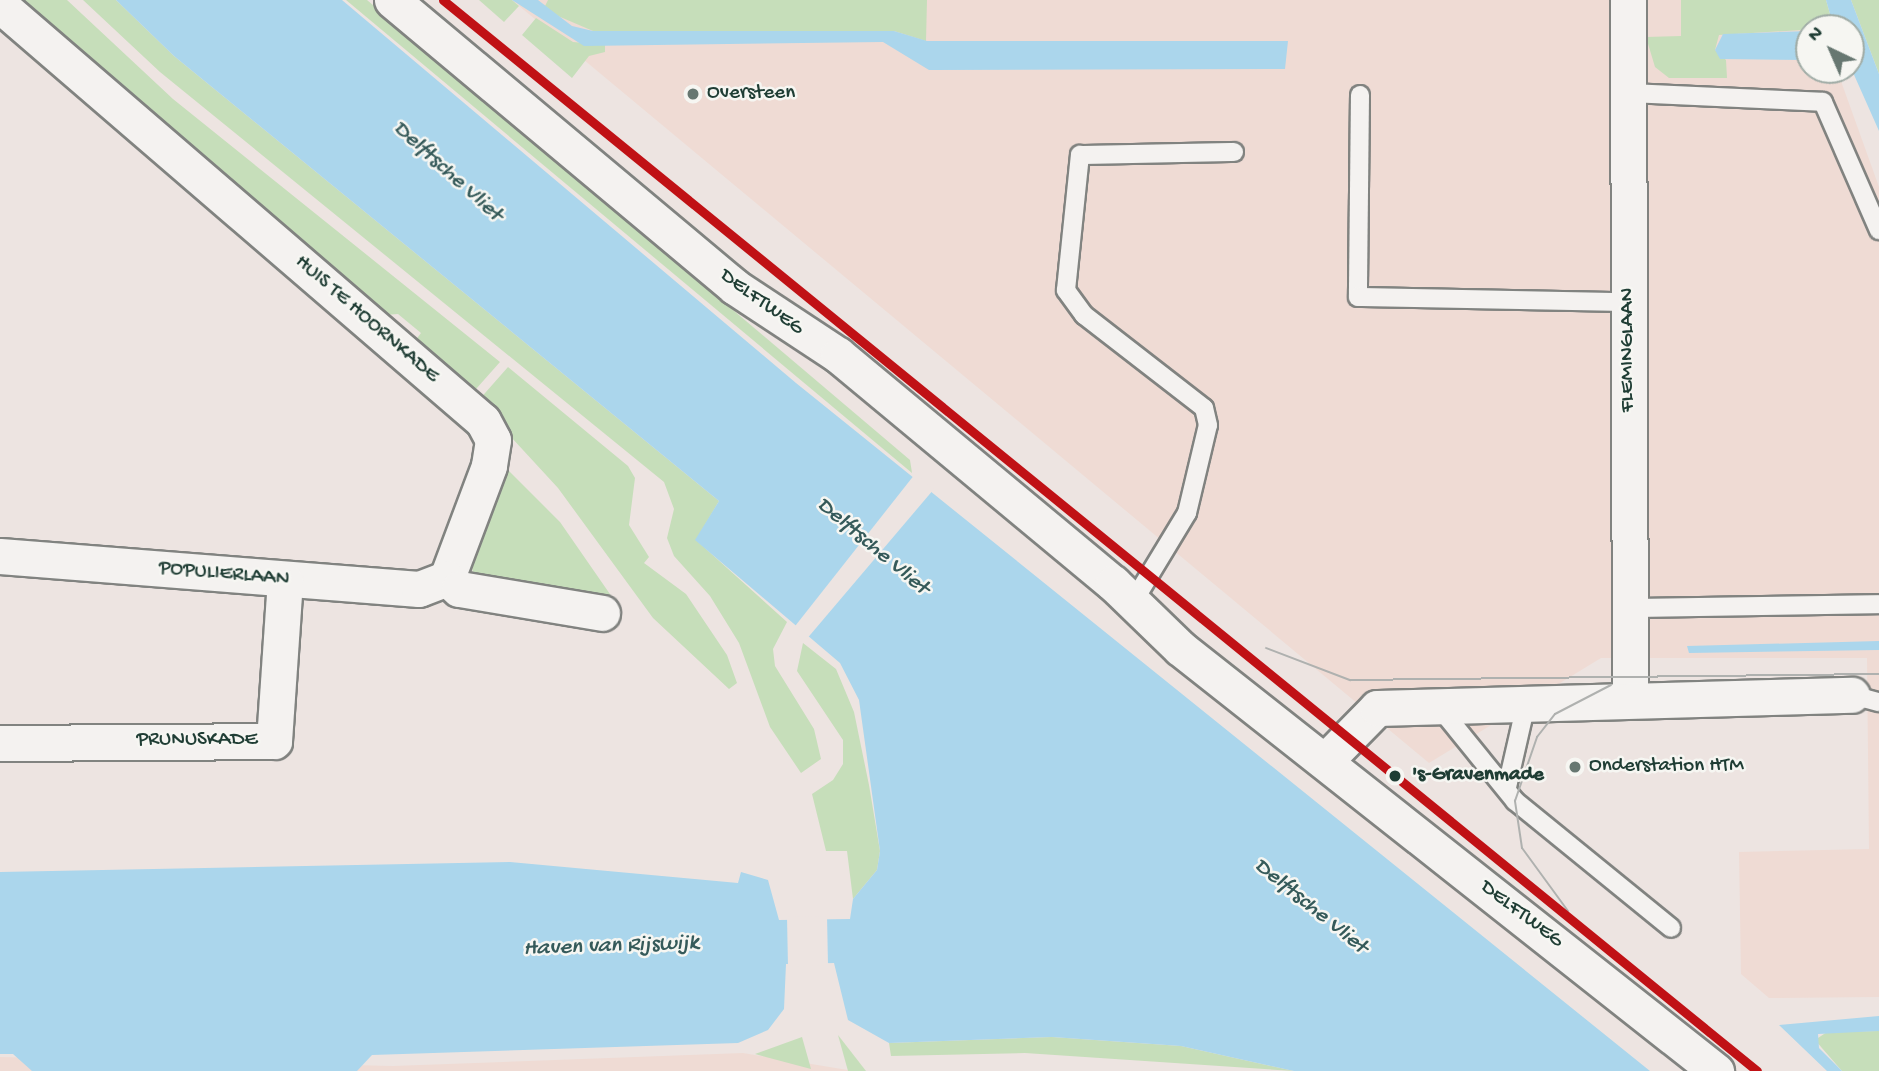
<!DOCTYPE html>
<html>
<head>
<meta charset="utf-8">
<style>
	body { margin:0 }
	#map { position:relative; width:1879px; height:1071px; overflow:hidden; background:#ede4e1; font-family:"Gochi Hand",sans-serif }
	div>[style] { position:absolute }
	.built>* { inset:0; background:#efdbd4 }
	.green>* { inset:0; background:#c6deba }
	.water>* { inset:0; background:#abd6ec }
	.pier>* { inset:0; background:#ede4e1 }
	.roads { filter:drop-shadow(2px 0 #818380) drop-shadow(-2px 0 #818380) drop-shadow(0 2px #818380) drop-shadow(0 -2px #818380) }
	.service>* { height:18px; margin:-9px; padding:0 9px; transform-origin:9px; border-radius:9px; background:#f4f2f0 }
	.minor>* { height:35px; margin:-17.5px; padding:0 17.5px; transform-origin:17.5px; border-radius:17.5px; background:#f4f2f0 }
	.tram>* { height:2px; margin:-1px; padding:0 1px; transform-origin:1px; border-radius:1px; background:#afb1af }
	.tram-1>* { height:9px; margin:-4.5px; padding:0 4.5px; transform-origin:4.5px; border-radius:4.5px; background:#c01115 }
	.dots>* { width:19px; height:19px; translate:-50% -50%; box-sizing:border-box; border:4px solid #f6f6f2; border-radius:50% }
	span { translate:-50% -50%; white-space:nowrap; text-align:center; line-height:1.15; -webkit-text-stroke:5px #f6f6f2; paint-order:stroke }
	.poi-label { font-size:21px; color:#1f3d34 }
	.left { translate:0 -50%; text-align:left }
	.street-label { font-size:21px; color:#1f3d34 }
	.stop-label { font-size:21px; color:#1f3d34; font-weight:700 }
	.water-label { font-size:23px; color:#355a5a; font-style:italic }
	.north { position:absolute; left:1795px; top:14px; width:70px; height:70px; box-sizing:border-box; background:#f6f6f2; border:2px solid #a0aca6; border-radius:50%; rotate:316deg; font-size:19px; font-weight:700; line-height:28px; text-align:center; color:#1f3d34 }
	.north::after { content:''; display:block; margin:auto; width:24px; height:32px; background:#677771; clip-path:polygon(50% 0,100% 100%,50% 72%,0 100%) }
</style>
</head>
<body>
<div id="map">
	<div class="built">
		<div style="clip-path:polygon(512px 0,1812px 0,1809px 70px,1837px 70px,1879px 187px,1879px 997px,1769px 998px,1741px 974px,1739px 852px,1869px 849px,1867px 658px,1601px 658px,1429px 763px)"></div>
		<div style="clip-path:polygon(743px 1053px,854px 1071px,0 1071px,0 1057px,393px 1066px)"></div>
	</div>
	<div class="green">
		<div style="clip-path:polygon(18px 0,67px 0,173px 99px,500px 362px,476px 389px,415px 341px,421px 333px,398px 314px,384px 315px)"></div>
		<div style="clip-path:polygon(83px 0,116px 0,174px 56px,719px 501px,696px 540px,787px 622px,773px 649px,775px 666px,814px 729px,821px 759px,801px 773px,770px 727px,739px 643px,710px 596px,674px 556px,667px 538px,674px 509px,664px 482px,160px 72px)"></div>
		<div style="clip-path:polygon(346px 0,367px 0,910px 460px,912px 473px)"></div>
		<div style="clip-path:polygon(479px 0,512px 0,519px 6px,504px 22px)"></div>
		<div style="clip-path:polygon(548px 0,927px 0,926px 41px,894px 31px,593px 31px,558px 16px,545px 6px)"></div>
		<div style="clip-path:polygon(1681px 0,1826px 0,1834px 28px,1719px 35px,1715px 50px,1726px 60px,1727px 78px,1669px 78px,1655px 67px,1646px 37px,1681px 36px)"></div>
		<div style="clip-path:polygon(1851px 0,1879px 0,1879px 74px)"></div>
		<div style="clip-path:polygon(536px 18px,573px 42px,605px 45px,605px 52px,589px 56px,572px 78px,522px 35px)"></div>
		<div style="clip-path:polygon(508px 367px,628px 466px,635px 478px,629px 525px,649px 557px,644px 563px,686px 594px,727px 655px,737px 683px,729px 689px,653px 618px,558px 488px,478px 401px)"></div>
		<div style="clip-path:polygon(507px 469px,560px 522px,621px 610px,603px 600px,474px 581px,470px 552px)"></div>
		<div style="clip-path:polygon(803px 643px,836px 669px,854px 712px,869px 785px,880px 851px,877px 870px,853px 899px,847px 851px,826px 851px,812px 794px,833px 780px,843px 764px,843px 740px,797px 671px)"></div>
		<div style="clip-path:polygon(1879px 1031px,1879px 1071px,1842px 1071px,1815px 1040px,1827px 1032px)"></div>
		<div style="clip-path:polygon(838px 1035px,866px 1071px,848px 1071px)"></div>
		<div style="clip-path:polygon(802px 1037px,811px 1069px,755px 1054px)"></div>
		<div style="clip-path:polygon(1052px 1037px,1181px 1046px,1294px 1071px,1025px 1053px,891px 1056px,889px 1043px)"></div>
	</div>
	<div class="water">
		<div style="clip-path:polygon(116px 0,342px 0,796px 383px,1650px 1071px,1294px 1071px,1181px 1046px,1052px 1037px,889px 1043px,848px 1020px,834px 963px,786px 964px,784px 1009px,768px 1030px,738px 1043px,372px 1055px,357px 1071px,32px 1071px,13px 1054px,0 1054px,0 872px,510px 862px,738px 883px,741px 872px,768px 880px,779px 920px,850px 919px,853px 899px,877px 870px,880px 851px,859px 700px,840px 663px,695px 540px,719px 501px,174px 56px)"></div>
		<div style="clip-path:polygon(512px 0,538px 0,572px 26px,593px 31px,894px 31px,927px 41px,1288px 41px,1285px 69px,929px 70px,883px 42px,584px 46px)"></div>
		<div style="clip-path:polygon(1826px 0,1851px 0,1879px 74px,1879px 131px,1851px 68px,1851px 28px,1834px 28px)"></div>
		<div style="clip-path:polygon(1809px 31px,1809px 60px,1720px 59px,1715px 50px,1723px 34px)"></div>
		<div style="clip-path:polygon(1879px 641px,1879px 650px,1689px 653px,1687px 646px)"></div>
		<div style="clip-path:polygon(1879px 1016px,1879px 1031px,1818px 1034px,1819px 1048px,1842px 1071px,1827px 1071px,1779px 1025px)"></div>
	</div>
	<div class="pier">
		<div style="clip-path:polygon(915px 474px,934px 489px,805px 641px,792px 630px)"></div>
		<div style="clip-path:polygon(827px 916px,828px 965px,788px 967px,787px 917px)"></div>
	</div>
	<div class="roads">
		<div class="service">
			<div style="left:1628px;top:93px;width:195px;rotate:2.6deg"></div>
			<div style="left:1823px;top:102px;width:140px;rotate:66.4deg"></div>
			<div style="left:1360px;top:95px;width:202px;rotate:90.6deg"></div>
			<div style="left:1358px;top:297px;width:271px;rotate:1.1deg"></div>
			<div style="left:1133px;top:602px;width:104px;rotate:-58.8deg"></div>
			<div style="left:1187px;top:513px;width:90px;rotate:-76.6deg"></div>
			<div style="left:1208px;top:425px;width:17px;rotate:-103deg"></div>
			<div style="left:1204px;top:408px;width:152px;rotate:-142.2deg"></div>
			<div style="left:1084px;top:315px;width:31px;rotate:-126deg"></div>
			<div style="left:1066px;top:290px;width:136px;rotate:-84.1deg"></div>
			<div style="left:1080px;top:155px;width:154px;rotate:-1.1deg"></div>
			<div style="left:1629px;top:608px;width:250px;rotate:-0.9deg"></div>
			<div style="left:1852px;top:695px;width:28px;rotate:15deg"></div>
			<div style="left:1439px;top:707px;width:121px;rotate:51deg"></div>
			<div style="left:1515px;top:801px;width:201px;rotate:39.1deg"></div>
			<div style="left:1507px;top:787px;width:89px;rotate:-77.1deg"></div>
		</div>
		<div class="minor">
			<div style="left:392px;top:0;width:447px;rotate:39.9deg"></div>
			<div style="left:735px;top:287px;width:123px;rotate:33.4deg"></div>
			<div style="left:838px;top:355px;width:357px;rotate:39.7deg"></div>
			<div style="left:1113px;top:583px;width:93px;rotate:44.1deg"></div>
			<div style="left:1180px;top:648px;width:683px;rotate:38.28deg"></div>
			<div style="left:1628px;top:0;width:700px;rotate:89.84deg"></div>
			<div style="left:0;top:5px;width:637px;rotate:40.74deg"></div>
			<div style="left:483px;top:421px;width:21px;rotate:62deg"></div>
			<div style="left:493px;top:440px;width:26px;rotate:99deg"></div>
			<div style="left:489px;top:466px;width:120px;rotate:110.6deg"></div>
			<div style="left:0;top:556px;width:420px;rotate:4.5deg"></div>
			<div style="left:419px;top:589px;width:30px;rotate:-21deg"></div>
			<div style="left:447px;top:578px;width:16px;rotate:43deg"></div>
			<div style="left:459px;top:589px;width:145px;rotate:9.5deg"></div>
			<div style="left:0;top:743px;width:274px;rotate:-0.4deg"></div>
			<div style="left:274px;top:741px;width:161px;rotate:-86.1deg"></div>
			<div style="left:1325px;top:761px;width:74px;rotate:-45.5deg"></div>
			<div style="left:1377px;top:708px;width:475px;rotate:-1.6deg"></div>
		</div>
	</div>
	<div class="tram">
		<div style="left:1266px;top:648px;width:90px;rotate:20.9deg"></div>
		<div style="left:1350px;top:680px;width:529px;rotate:-0.65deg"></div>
		<div style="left:1568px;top:911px;width:78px;rotate:-126.1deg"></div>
		<div style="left:1522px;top:848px;width:48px;rotate:-98.5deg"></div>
		<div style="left:1515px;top:801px;width:68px;rotate:-71deg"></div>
		<div style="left:1537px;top:737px;width:29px;rotate:-52deg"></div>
		<div style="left:1555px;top:714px;width:63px;rotate:-27.4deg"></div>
	</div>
	<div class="tram-1">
		<div style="left:443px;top:0;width:1695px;rotate:39.18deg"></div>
	</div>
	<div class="dots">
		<div style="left:693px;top:94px;background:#677771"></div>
		<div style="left:1575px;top:767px;background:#677771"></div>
		<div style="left:1395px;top:776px;background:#1f3d34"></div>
	</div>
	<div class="poi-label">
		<span class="left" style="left:707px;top:94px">Oversteen</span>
		<span class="left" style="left:1589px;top:767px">Onderstation HTM</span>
	</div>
	<div class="street-label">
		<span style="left:761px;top:303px;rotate:36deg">DELFTWEG</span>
		<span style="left:366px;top:320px;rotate:41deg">HUIS TE HOORNKADE</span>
		<span style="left:1629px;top:350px;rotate:-90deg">FLEMINGLAAN</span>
		<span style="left:224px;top:575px;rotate:5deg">POPULIERLAAN</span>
		<span style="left:197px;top:741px">PRUNUSKADE</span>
		<span style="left:1521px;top:915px;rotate:37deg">DELFTWEG</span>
	</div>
	<div class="stop-label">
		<span class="left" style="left:1412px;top:776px">'s-Gravenmade</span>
	</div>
	<div class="water-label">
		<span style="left:447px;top:172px;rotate:42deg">Delftsche Vliet</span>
		<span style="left:872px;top:547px;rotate:40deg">Delftsche Vliet</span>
		<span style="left:1310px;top:907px;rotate:39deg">Delftsche Vliet</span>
		<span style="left:611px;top:947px;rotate:-2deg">Haven van Rijswijk</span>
	</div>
	<div class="north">N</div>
</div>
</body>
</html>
